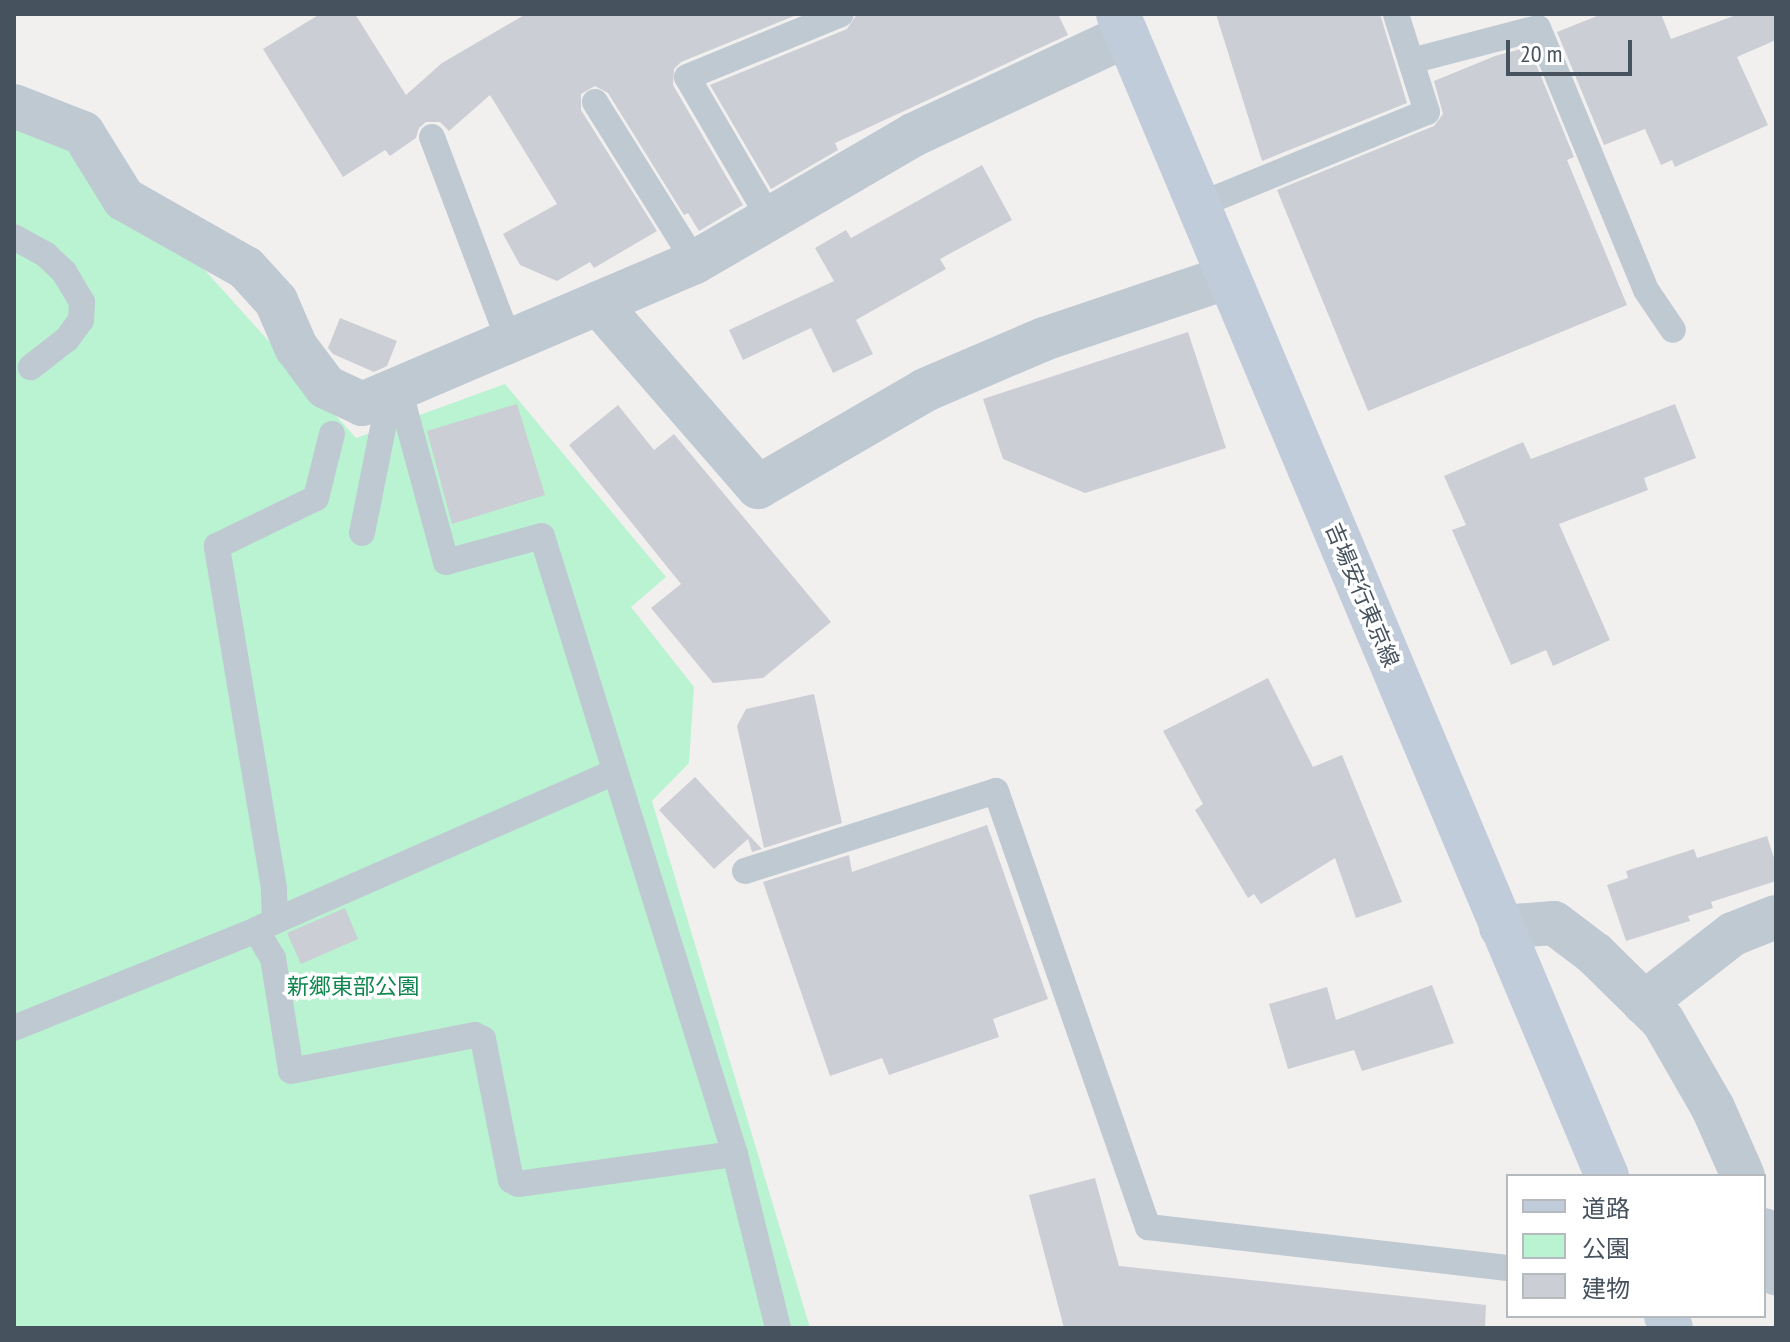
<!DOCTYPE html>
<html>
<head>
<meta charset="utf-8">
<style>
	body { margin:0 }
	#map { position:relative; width:1790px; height:1342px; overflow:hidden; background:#f2efef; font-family:"PT Sans Narrow","Noto Sans JP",sans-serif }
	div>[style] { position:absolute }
	.green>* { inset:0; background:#baf3d2 }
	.building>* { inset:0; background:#cbced4 }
	.service>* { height:26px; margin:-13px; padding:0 13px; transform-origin:13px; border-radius:13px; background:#bfc9d2 }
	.minor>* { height:44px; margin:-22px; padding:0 22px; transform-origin:22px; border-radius:22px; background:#bfc9d2 }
	.secondary>* { height:44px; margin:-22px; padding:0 22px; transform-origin:22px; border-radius:22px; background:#c0ccda }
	span { translate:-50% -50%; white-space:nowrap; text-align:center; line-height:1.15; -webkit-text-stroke:7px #fff; paint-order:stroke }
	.street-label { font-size:22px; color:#46525e }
	.park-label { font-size:22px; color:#0f874e }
	.frame { position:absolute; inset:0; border:16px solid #46525e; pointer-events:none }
	.legend { position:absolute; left:1506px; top:1174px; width:260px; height:144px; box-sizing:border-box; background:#fff; border:2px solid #b5babf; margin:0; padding:10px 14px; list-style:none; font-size:24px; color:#46525e }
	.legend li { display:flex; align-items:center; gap:16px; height:40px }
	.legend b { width:40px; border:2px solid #b5babf }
	.scale { position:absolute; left:1506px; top:40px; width:126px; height:36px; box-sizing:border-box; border:4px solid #46525e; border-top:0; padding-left:10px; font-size:24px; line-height:28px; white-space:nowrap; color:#46525e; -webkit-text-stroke:6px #fff; paint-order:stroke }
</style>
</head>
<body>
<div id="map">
	<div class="green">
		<div style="clip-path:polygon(14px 125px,81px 149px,185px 248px,356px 438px,505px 384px,666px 577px,631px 607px,694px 687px,689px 763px,652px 801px,810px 1328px,14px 1328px)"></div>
	</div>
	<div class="building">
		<div style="clip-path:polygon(320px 14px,355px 14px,406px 95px,442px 63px,526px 14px,799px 14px,681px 62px,674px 69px,673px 85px,743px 205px,699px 231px,688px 213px,684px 215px,608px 93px,595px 86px,581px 94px,581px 110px,657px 231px,594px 268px,590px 262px,557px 281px,520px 265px,503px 234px,557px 204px,490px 95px,449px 131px,440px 122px,426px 122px,419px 128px,416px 138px,390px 156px,385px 150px,343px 177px,263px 49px)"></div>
		<div style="clip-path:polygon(857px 14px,1058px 14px,1068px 35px,835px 143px,838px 150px,771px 189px,710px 85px,847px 29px)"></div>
		<div style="clip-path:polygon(1216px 14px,1380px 14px,1407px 103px,1262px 161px)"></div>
		<div style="clip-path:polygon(1602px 14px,1661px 14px,1671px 39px,1739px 14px,1776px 14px,1776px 40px,1737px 57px,1768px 125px,1675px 167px,1672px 160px,1661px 165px,1645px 129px,1604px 145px,1557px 32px)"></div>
		<div style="clip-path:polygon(1529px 47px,1574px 157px,1567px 160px,1627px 305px,1368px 411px,1277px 190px,1434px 126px,1443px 114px,1434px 81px,1495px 56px)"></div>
		<div style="clip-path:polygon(982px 165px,1012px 220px,940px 259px,946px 269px,856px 320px,873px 354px,833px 373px,811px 328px,743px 360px,729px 330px,834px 281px,815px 248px,846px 230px,851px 238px)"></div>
		<div style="clip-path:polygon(340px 318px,397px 341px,387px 366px,374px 372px,333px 354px,328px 348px)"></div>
		<div style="clip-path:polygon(1188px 332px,1226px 448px,1085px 493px,1003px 459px,983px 399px)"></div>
		<div style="clip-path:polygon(517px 404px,545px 495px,452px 524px,427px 431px)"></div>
		<div style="clip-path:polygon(1675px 404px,1696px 458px,1644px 478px,1648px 490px,1559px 524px,1610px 640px,1553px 666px,1546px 650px,1511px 665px,1452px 530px,1466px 525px,1444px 476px,1523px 442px,1531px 459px)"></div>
		<div style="clip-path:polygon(618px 405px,654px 450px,674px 434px,831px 622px,763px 678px,713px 683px,651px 608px,681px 584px,569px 445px)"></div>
		<div style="clip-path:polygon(1268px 678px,1313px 767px,1342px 755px,1402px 902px,1356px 918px,1335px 858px,1261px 904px,1254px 894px,1248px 898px,1195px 810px,1203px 804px,1163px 731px)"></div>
		<div style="clip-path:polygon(814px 694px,842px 823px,764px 848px,737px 726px,746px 709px)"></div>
		<div style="clip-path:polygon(695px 777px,744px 830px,762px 849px,752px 852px,748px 839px,714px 869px,659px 810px)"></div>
		<div style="clip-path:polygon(987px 825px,1048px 999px,993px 1019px,999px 1037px,889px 1075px,882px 1058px,830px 1076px,763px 882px,849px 855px,852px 872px)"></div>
		<div style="clip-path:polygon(1767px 836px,1776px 864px,1776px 881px,1711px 902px,1713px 908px,1688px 916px,1690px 921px,1626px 941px,1607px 885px,1628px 878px,1626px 871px,1694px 849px,1697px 858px)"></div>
		<div style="clip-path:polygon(345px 908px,358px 939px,301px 964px,287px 933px)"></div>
		<div style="clip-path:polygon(1432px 985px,1454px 1043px,1362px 1071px,1354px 1050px,1288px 1069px,1269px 1004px,1327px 987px,1336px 1020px)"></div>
		<div style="clip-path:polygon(1095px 1178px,1119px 1266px,1486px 1305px,1485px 1328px,1064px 1328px,1029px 1195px)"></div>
	</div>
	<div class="service">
		<div style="left:1411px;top:61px;width:131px;rotate:-14.6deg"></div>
		<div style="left:1538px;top:28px;width:283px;rotate:67.6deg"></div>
		<div style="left:1646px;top:290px;width:48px;rotate:56deg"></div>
		<div style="left:595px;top:102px;width:189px;rotate:58deg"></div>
		<div style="left:432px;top:137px;width:218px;rotate:69.3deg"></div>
		<div style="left:1199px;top:205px;width:246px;rotate:-22.2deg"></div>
		<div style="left:1427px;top:112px;width:103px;rotate:-107.6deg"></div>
		<div style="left:770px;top:219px;width:164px;rotate:-120.3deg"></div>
		<div style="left:687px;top:77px;width:166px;rotate:-22.2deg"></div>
		<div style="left:14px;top:237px;width:37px;rotate:29deg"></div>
		<div style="left:46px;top:255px;width:25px;rotate:43deg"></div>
		<div style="left:64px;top:272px;width:35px;rotate:59deg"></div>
		<div style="left:82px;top:302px;width:18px;rotate:93deg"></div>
		<div style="left:81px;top:320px;width:24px;rotate:126deg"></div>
		<div style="left:67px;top:339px;width:46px;rotate:142.1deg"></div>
		<div style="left:399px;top:389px;width:179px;rotate:74.8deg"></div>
		<div style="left:446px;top:562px;width:99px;rotate:-15.2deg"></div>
		<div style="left:542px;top:536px;width:647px;rotate:72.66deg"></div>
		<div style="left:362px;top:533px;width:127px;rotate:-78.7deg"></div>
		<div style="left:387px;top:408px;width:13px;rotate:-103deg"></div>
		<div style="left:745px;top:871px;width:263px;rotate:-17.7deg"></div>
		<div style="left:996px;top:791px;width:462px;rotate:70.8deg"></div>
		<div style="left:1148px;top:1227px;width:362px;rotate:6.5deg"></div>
		<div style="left:275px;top:921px;width:370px;rotate:-23.7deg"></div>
		<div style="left:256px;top:930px;width:21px;rotate:-25deg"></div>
		<div style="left:275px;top:921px;width:33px;rotate:-92deg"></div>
		<div style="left:274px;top:888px;width:347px;rotate:-99.5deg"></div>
		<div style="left:217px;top:546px;width:110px;rotate:-25.9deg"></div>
		<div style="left:316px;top:498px;width:66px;rotate:-76deg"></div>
		<div style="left:14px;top:1028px;width:261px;rotate:-22deg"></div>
		<div style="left:256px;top:930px;width:33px;rotate:59deg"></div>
		<div style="left:273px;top:958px;width:114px;rotate:80.9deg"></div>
		<div style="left:291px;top:1071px;width:187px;rotate:-11.1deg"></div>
		<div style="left:475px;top:1035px;width:9px;rotate:27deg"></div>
		<div style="left:483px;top:1039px;width:144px;rotate:78.8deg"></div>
		<div style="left:511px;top:1180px;width:8px;rotate:30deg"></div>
		<div style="left:518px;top:1184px;width:219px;rotate:-7.9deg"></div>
		<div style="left:735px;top:1154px;width:179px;rotate:76.1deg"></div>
	</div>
	<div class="minor">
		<div style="left:14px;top:106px;width:74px;rotate:21.4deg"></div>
		<div style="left:83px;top:133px;width:78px;rotate:58.2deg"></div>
		<div style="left:124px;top:199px;width:140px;rotate:29.5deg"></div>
		<div style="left:246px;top:268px;width:45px;rotate:47.7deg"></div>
		<div style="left:276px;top:301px;width:50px;rotate:66.5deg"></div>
		<div style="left:296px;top:347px;width:50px;rotate:53.1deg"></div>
		<div style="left:326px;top:387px;width:40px;rotate:25deg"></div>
		<div style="left:362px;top:404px;width:362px;rotate:-23.1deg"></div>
		<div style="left:695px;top:262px;width:252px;rotate:-30.2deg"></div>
		<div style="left:913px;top:135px;width:236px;rotate:-25deg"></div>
		<div style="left:598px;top:303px;width:244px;rotate:49deg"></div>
		<div style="left:758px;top:487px;width:193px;rotate:-30.1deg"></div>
		<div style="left:925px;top:390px;width:129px;rotate:-23.2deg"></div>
		<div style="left:1044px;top:339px;width:194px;rotate:-18.6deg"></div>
		<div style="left:1501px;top:927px;width:53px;rotate:-4.3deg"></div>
		<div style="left:1554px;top:923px;width:51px;rotate:37.1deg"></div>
		<div style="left:1595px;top:954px;width:95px;rotate:44.6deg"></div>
		<div style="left:1663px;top:1021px;width:100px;rotate:60.1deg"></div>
		<div style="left:1713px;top:1108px;width:74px;rotate:66.2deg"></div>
		<div style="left:1644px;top:1003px;width:113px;rotate:-37.8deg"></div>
		<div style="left:1733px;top:934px;width:46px;rotate:-21.6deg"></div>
		<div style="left:1764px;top:1230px;width:45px;rotate:74.4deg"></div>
	</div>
	<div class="secondary">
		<div style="left:1118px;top:14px;width:1261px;rotate:67.18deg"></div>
		<div style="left:1666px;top:1316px;width:13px;rotate:67deg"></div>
	</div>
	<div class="street-label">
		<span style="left:1362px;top:595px;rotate:67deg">吉場安行東京線</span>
	</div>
	<div class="park-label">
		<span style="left:353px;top:987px">新郷東部公園</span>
	</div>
	<div class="frame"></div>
	<ul class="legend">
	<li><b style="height:10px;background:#c0ccda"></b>道路</li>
	<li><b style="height:22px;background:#baf3d2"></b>公園</li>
	<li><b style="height:22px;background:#cbced4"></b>建物</li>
	</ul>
	<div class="scale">20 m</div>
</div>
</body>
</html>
